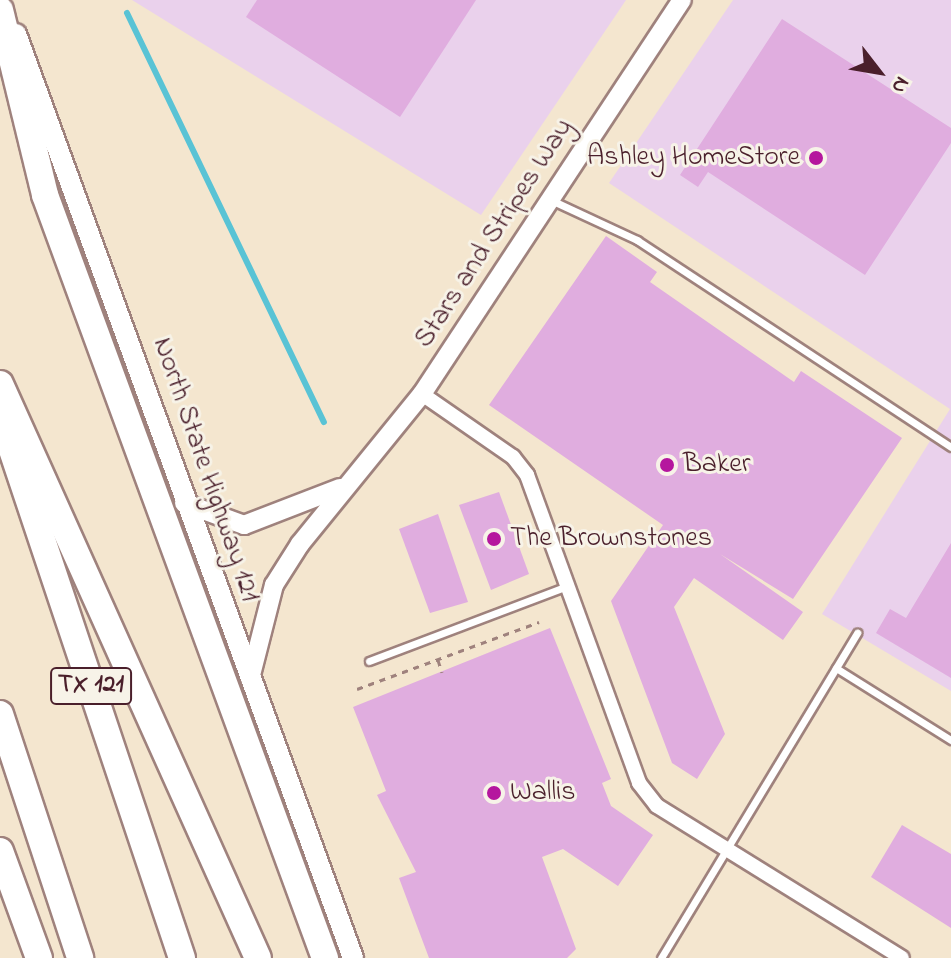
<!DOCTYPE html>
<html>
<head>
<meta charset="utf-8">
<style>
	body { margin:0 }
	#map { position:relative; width:951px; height:958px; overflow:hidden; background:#f4e6cf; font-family:"Indie Flower",sans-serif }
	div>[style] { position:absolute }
	.built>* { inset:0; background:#ead1ec }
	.stream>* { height:6px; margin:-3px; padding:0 3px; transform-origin:3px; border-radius:3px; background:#59c3d5 }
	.building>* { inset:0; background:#e0addf }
	.path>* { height:3px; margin-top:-1.5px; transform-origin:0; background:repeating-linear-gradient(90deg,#9f827d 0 6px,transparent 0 12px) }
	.roads { filter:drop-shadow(2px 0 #9f827d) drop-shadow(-2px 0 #9f827d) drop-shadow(0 2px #9f827d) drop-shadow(0 -2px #9f827d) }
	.service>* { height:7px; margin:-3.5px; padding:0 3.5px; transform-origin:3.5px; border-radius:3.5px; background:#fff }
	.minor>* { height:14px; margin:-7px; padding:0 7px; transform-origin:7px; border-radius:7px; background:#fff }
	.tertiary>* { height:18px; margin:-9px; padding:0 9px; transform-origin:9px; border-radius:9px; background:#fff }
	.secondary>* { height:20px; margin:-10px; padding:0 10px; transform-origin:10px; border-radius:10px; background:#fff }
	.motorway>* { height:26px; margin:-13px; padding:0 13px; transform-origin:13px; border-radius:13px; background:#fff }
	.dots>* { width:22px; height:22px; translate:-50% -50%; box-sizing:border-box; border:4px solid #f7f3e8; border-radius:50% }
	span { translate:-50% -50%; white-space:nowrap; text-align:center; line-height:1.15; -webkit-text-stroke:6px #f7f3e8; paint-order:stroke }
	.shield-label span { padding:2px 6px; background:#f7f3e8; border:2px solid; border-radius:6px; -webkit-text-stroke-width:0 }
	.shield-label { font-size:26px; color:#4a1f2b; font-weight:700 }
	.poi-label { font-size:28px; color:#4a1f2b }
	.right { translate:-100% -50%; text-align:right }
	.left { translate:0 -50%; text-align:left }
	.street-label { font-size:28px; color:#4a1f2b }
	.north { position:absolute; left:839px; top:32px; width:80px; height:80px; -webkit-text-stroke:6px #f7f3e8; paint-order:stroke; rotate:121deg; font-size:22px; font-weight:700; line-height:32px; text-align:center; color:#4a1f2b }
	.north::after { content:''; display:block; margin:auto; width:28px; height:36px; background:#4a1f2b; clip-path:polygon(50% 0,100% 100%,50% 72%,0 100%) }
</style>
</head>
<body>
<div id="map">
	<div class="built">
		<div style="clip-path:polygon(132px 0,626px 0,481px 215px)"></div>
		<div style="clip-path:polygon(733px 0,951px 0,951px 691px,822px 614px,950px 409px,609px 183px)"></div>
	</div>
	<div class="stream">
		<div style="left:127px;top:13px;width:454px;rotate:64.3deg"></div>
	</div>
	<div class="building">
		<div style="clip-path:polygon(257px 0,476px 0,400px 117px,246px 17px)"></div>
		<div style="clip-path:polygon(782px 19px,951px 128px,951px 143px,865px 275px,708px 172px,698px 187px,680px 175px)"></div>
		<div style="clip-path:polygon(606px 236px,657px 272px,650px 282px,794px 382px,801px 371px,902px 438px,793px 599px,720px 554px,803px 612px,783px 640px,694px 578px,674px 607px,725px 734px,697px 779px,672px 763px,611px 601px,663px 525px,489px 405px)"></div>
		<div style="clip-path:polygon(499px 492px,529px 574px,491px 590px,459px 505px)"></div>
		<div style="clip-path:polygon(438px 514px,468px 602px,430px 613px,399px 529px)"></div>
		<div style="clip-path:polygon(951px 543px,951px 678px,876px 633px,890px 609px,906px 618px)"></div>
		<div style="clip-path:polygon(550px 628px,611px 779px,602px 783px,611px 806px,653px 835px,618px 886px,563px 849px,542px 857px,576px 949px,567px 958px,429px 958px,399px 878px,416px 872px,377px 795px,386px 791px,353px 707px)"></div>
		<div style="clip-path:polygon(902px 825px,951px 854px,951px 928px,871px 877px)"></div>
	</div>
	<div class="path">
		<div style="left:438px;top:660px;width:13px;rotate:72deg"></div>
		<div style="left:357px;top:689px;width:194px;rotate:-20.2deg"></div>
	</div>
	<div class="roads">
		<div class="service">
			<div style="left:553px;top:201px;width:93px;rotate:24.9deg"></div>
			<div style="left:637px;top:240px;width:376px;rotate:33.4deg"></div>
			<div style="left:369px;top:661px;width:212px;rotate:-20.7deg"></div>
			<div style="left:836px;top:668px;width:136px;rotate:32.1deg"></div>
			<div style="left:661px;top:958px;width:380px;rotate:-58.9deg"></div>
		</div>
		<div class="minor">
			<div style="left:422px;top:394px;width:111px;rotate:34.7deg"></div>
			<div style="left:513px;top:457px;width:23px;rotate:52deg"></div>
			<div style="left:527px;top:475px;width:328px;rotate:70deg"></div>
			<div style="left:639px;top:783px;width:29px;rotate:52deg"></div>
			<div style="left:657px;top:806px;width:288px;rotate:31.8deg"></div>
		</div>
		<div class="tertiary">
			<div style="left:184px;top:503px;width:64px;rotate:20.1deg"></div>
			<div style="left:244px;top:525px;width:103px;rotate:-21.1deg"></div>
			<div style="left:250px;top:679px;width:97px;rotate:-75.7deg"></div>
			<div style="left:274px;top:585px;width:49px;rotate:-57.6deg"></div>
			<div style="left:300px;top:544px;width:193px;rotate:-50.9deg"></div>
			<div style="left:422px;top:394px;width:472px;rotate:-56.6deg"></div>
		</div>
		<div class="secondary">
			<div style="left:16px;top:34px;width:984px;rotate:69.96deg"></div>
		</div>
		<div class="motorway">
			<div style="left:0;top:10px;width:190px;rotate:76.3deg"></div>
			<div style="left:45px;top:195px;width:813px;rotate:69.85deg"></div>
			<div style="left:0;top:384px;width:629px;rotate:65.8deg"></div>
			<div style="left:4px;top:426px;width:561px;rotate:71.5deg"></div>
			<div style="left:0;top:714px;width:257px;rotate:71.8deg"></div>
			<div style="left:0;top:851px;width:114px;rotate:70deg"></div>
		</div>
	</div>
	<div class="dots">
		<div style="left:816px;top:158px;background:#b5179e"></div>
		<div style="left:667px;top:465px;background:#b5179e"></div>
		<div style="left:494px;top:539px;background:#b5179e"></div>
		<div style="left:494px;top:793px;background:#b5179e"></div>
	</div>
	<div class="shield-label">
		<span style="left:91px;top:686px">TX 121</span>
	</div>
	<div class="poi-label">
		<span class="right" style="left:800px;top:158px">Ashley HomeStore</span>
		<span class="left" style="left:683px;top:465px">Baker</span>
		<span class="left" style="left:510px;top:539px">The Brownstones</span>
		<span class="left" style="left:510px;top:793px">Wallis</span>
	</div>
	<div class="street-label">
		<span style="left:495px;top:234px;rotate:-57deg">Stars and Stripes Way</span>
		<span style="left:205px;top:470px;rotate:71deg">North State Highway 121</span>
	</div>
	<div class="north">N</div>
</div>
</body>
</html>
